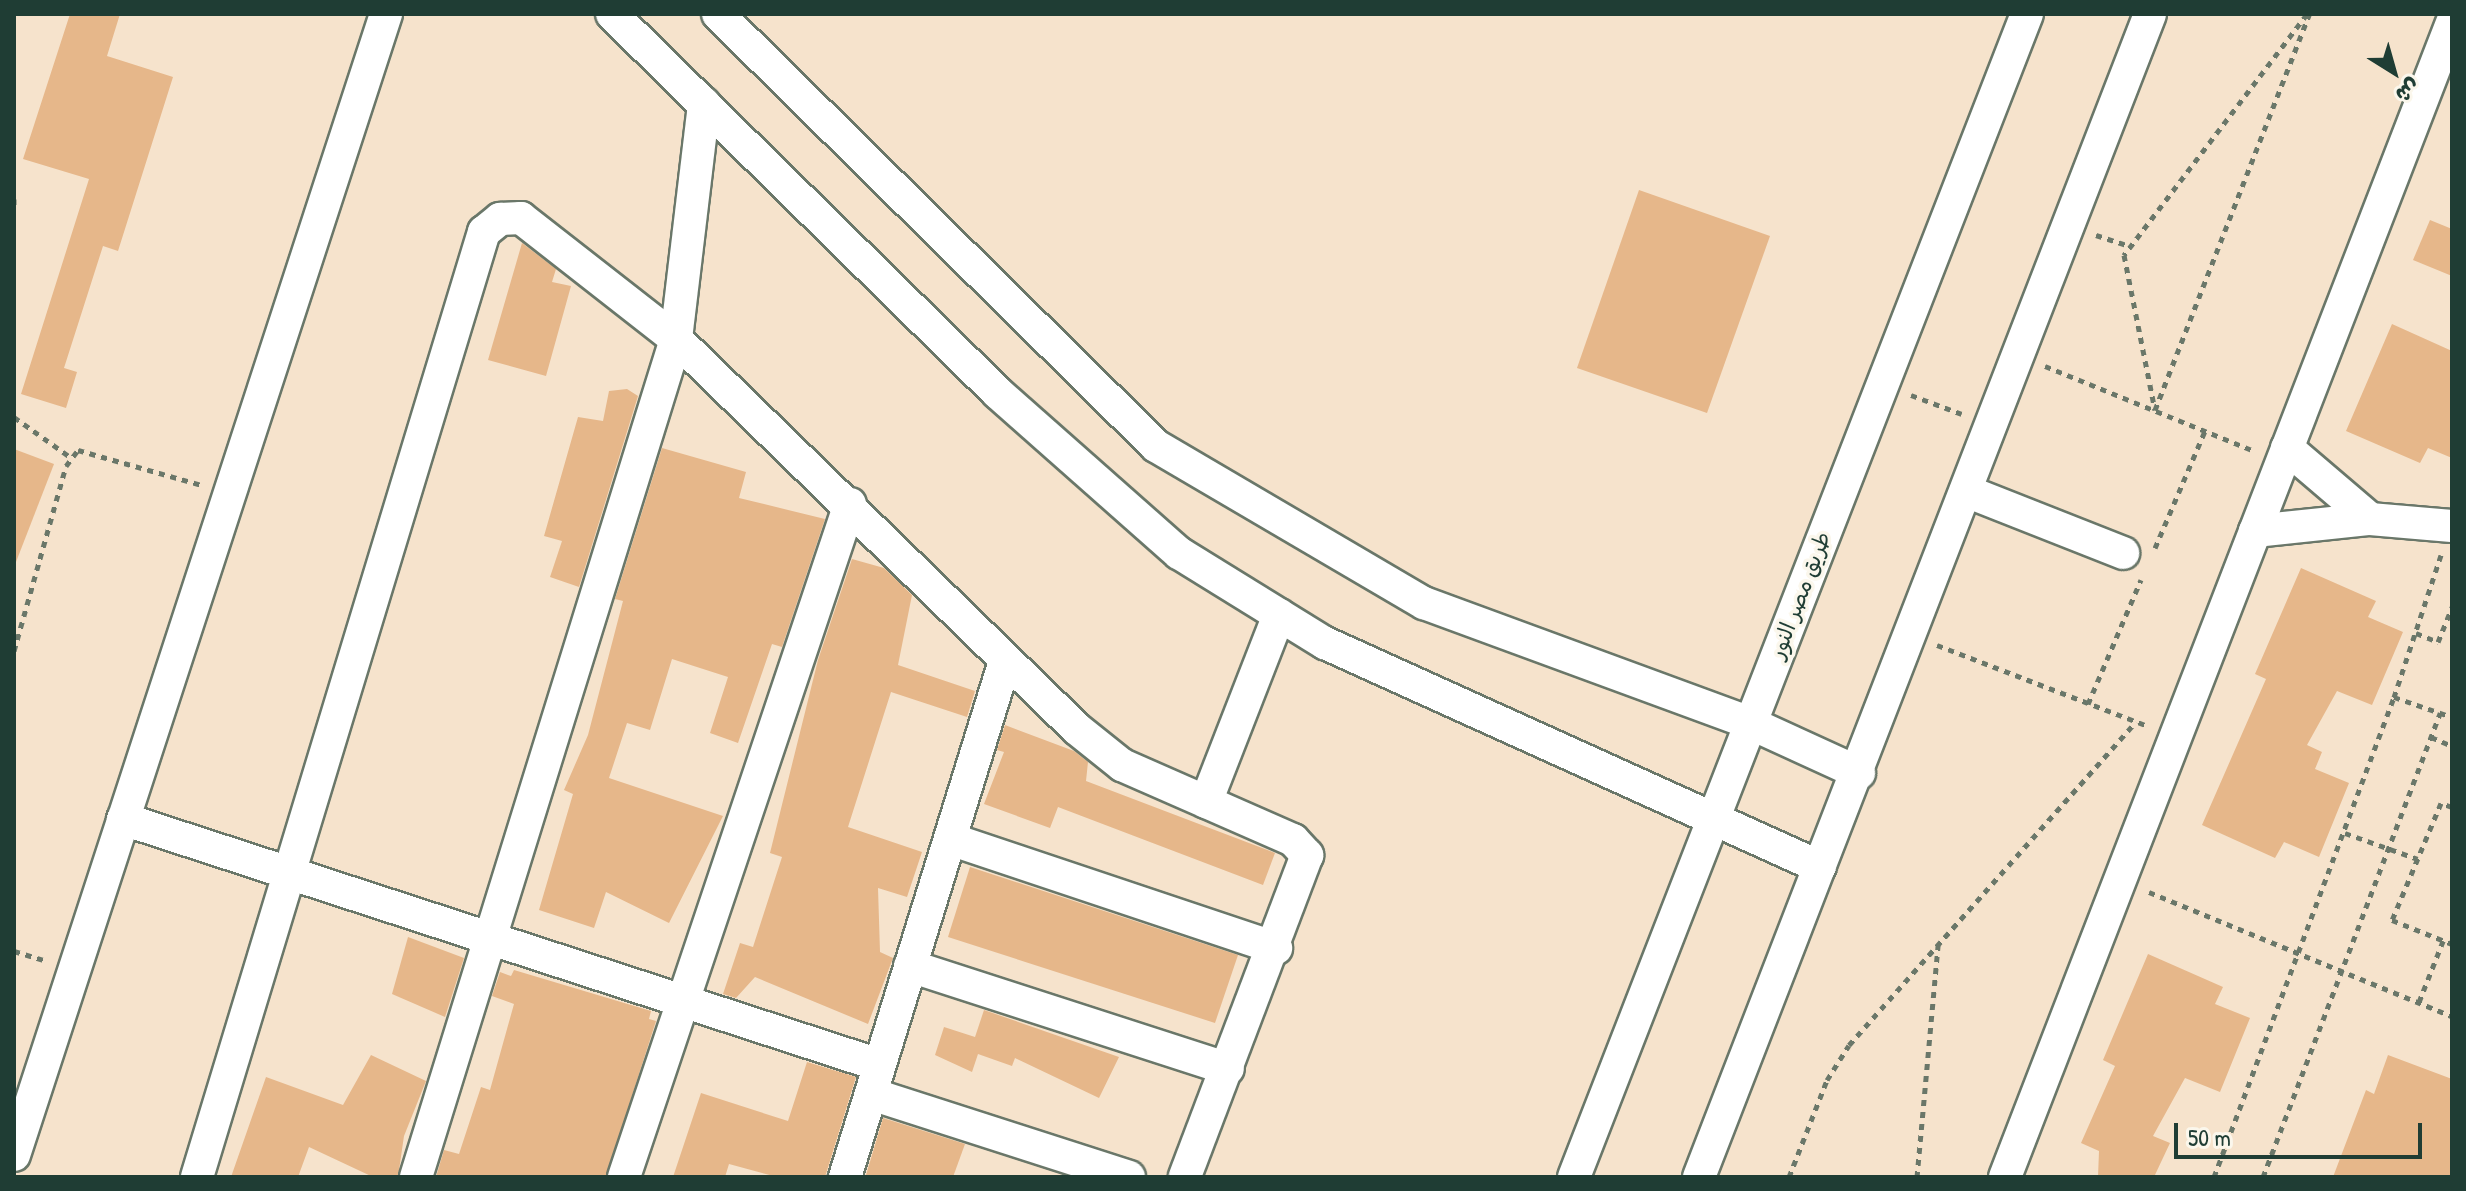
<!DOCTYPE html>
<html>
<head>
<meta charset="utf-8">
<style>
	body { margin:0 }
	#map { position:relative; width:2466px; height:1191px; overflow:hidden; background:#f6e3cc; font-family:"Patrick Hand","Playpen Sans Arabic",sans-serif }
	div>[style] { position:absolute }
	.building>* { inset:0; background:#e6b78a }
	.path>* { height:5px; margin-top:-2.5px; transform-origin:0; background:repeating-linear-gradient(90deg,#6a7769 0 6px,transparent 0 12px) }
	.roads { filter:drop-shadow(2px 0 #6a7769) drop-shadow(-2px 0 #6a7769) drop-shadow(0 2px #6a7769) drop-shadow(0 -2px #6a7769) }
	.minor>* { height:32px; margin:-16px; padding:0 16px; transform-origin:16px; border-radius:16px; background:#fff }
	span { translate:-50% -50%; white-space:nowrap; text-align:center; line-height:1.15; -webkit-text-stroke:7px #fbf7ec; paint-order:stroke }
	.street-label { font-size:22px; color:#1f3d34 }
	.frame { position:absolute; inset:0; border:16px solid #1f3d34; pointer-events:none }
	.north { position:absolute; left:2354px; top:32px; width:80px; height:80px; -webkit-text-stroke:6px #fbf7ec; paint-order:stroke; rotate:143deg; font-size:22px; font-weight:700; line-height:32px; text-align:center; color:#1f3d34 }
	.north::after { content:''; display:block; margin:auto; width:28px; height:36px; background:#1f3d34; clip-path:polygon(50% 0,100% 100%,50% 72%,0 100%) }
	.scale { position:absolute; left:2174px; top:1123px; width:248px; height:36px; box-sizing:border-box; border:4px solid #1f3d34; border-top:0; padding-left:10px; font-size:24px; line-height:28px; white-space:nowrap; color:#1f3d34; -webkit-text-stroke:6px #fbf7ec; paint-order:stroke }
</style>
</head>
<body>
<div id="map">
	<div class="building">
		<div style="clip-path:polygon(70px 14px,120px 14px,107px 56px,173px 77px,118px 251px,103px 246px,64px 368px,77px 372px,66px 408px,21px 394px,89px 179px,23px 159px)"></div>
		<div style="clip-path:polygon(1639px 190px,1770px 236px,1707px 413px,1577px 368px)"></div>
		<div style="clip-path:polygon(2430px 220px,2452px 229px,2452px 276px,2413px 260px)"></div>
		<div style="clip-path:polygon(522px 243px,556px 269px,552px 282px,571px 286px,546px 376px,488px 360px)"></div>
		<div style="clip-path:polygon(2392px 324px,2452px 351px,2452px 458px,2428px 448px,2420px 463px,2346px 431px)"></div>
		<div style="clip-path:polygon(627px 389px,638px 396px,579px 587px,550px 577px,562px 541px,544px 536px,578px 417px,603px 421px,609px 391px)"></div>
		<div style="clip-path:polygon(662px 448px,746px 472px,739px 498px,825px 519px,782px 647px,772px 644px,738px 743px,710px 733px,728px 677px,672px 659px,650px 730px,627px 723px,609px 778px,723px 816px,669px 923px,606px 892px,594px 928px,539px 910px,573px 794px,564px 790px,588px 735px,623px 601px,615px 599px)"></div>
		<div style="clip-path:polygon(14px 449px,54px 464px,16px 562px,14px 562px)"></div>
		<div style="clip-path:polygon(852px 559px,884px 568px,912px 595px,898px 665px,975px 691px,967px 717px,891px 692px,848px 827px,922px 852px,907px 897px,878px 888px,880px 952px,893px 958px,868px 1024px,755px 977px,736px 998px,723px 994px,740px 943px,753px 947px,782px 857px,770px 853px,818px 660px)"></div>
		<div style="clip-path:polygon(2301px 568px,2376px 601px,2368px 617px,2403px 632px,2372px 705px,2337px 691px,2307px 745px,2322px 752px,2315px 769px,2349px 783px,2319px 857px,2284px 842px,2275px 858px,2202px 825px,2266px 679px,2255px 674px)"></div>
		<div style="clip-path:polygon(1005px 725px,1074px 751px,1088px 762px,1086px 781px,1275px 853px,1263px 885px,1058px 807px,1050px 828px,984px 804px,1004px 752px,997px 750px)"></div>
		<div style="clip-path:polygon(970px 867px,1238px 955px,1215px 1023px,948px 937px)"></div>
		<div style="clip-path:polygon(408px 937px,464px 958px,445px 1017px,392px 994px)"></div>
		<div style="clip-path:polygon(2148px 954px,2223px 987px,2215px 1004px,2250px 1018px,2220px 1092px,2185px 1078px,2153px 1136px,2170px 1143px,2154px 1177px,2098px 1177px,2099px 1151px,2081px 1143px,2115px 1066px,2103px 1060px)"></div>
		<div style="clip-path:polygon(514px 970px,651px 1011px,649px 1019px,656px 1021px,606px 1177px,436px 1177px,444px 1150px,459px 1154px,481px 1087px,490px 1090px,514px 1004px,492px 996px,500px 972px,511px 976px)"></div>
		<div style="clip-path:polygon(984px 1010px,1119px 1057px,1099px 1098px,1015px 1058px,1012px 1066px,978px 1054px,972px 1072px,935px 1055px,944px 1027px,975px 1037px)"></div>
		<div style="clip-path:polygon(371px 1055px,426px 1081px,404px 1136px,398px 1177px,373px 1177px,309px 1147px,298px 1177px,231px 1177px,266px 1077px,343px 1105px)"></div>
		<div style="clip-path:polygon(2388px 1055px,2452px 1079px,2452px 1177px,2333px 1177px,2366px 1090px,2374px 1094px)"></div>
		<div style="clip-path:polygon(807px 1062px,856px 1077px,825px 1177px,777px 1177px,729px 1164px,725px 1177px,673px 1177px,701px 1093px,788px 1121px)"></div>
		<div style="clip-path:polygon(883px 1118px,965px 1144px,953px 1177px,866px 1175px)"></div>
	</div>
	<div class="path">
		<div style="left:2307px;top:14px;width:303px;rotate:127.2deg"></div>
		<div style="left:2124px;top:255px;width:158px;rotate:78.7deg"></div>
		<div style="left:2155px;top:410px;width:425px;rotate:-68.7deg"></div>
		<div style="left:14px;top:199px;width:10px;rotate:90deg"></div>
		<div style="left:2096px;top:235px;width:35px;rotate:18deg"></div>
		<div style="left:2045px;top:366px;width:226px;rotate:22.1deg"></div>
		<div style="left:1911px;top:395px;width:54px;rotate:20.4deg"></div>
		<div style="left:14px;top:417px;width:69px;rotate:35.5deg"></div>
		<div style="left:2155px;top:548px;width:127px;rotate:-66.9deg"></div>
		<div style="left:2441px;top:555px;width:150px;rotate:108.3deg"></div>
		<div style="left:2394px;top:697px;width:61px;rotate:19deg"></div>
		<div style="left:2416px;top:633px;width:24px;rotate:22deg"></div>
		<div style="left:2438px;top:642px;width:38px;rotate:-68deg"></div>
		<div style="left:1937px;top:645px;width:226px;rotate:21deg"></div>
		<div style="left:14px;top:651px;width:192px;rotate:-74.3deg"></div>
		<div style="left:66px;top:466px;width:20px;rotate:-53deg"></div>
		<div style="left:78px;top:450px;width:129px;rotate:15.8deg"></div>
		<div style="left:2088px;top:704px;width:135px;rotate:-66.9deg"></div>
		<div style="left:2431px;top:737px;width:23px;rotate:23deg"></div>
		<div style="left:2452px;top:807px;width:12px;rotate:-160deg"></div>
		<div style="left:2441px;top:803px;width:127px;rotate:112.7deg"></div>
		<div style="left:2392px;top:920px;width:65px;rotate:21.8deg"></div>
		<div style="left:2345px;top:833px;width:77px;rotate:19.6deg"></div>
		<div style="left:2149px;top:892px;width:327px;rotate:22.3deg"></div>
		<div style="left:14px;top:951px;width:34px;rotate:17deg"></div>
		<div style="left:2419px;top:1002px;width:66px;rotate:-68.5deg"></div>
		<div style="left:1789px;top:1177px;width:104px;rotate:-68.6deg"></div>
		<div style="left:1827px;top:1080px;width:41px;rotate:-57.8deg"></div>
		<div style="left:1849px;top:1045px;width:432px;rotate:-48.4deg"></div>
		<div style="left:1917px;top:1177px;width:233px;rotate:-84.8deg"></div>
		<div style="left:2214px;top:1177px;width:513px;rotate:-69.44deg"></div>
		<div style="left:2263px;top:1177px;width:497px;rotate:-69.1deg"></div>
	</div>
	<div class="roads">
		<div class="minor">
			<div style="left:612px;top:14px;width:541px;rotate:44.48deg"></div>
			<div style="left:998px;top:393px;width:242px;rotate:41.5deg"></div>
			<div style="left:1179px;top:553px;width:172px;rotate:31.7deg"></div>
			<div style="left:1325px;top:643px;width:543px;rotate:24.35deg"></div>
			<div style="left:718px;top:14px;width:615px;rotate:44.6deg"></div>
			<div style="left:1156px;top:446px;width:311px;rotate:30.4deg"></div>
			<div style="left:1424px;top:603px;width:347px;rotate:20.2deg"></div>
			<div style="left:1750px;top:723px;width:120px;rotate:24.6deg"></div>
			<div style="left:2287px;top:448px;width:109px;rotate:40.5deg"></div>
			<div style="left:1966px;top:491px;width:169px;rotate:21.5deg"></div>
			<div style="left:2255px;top:531px;width:116px;rotate:-6deg"></div>
			<div style="left:2370px;top:519px;width:82px;rotate:4.9deg"></div>
			<div style="left:1206px;top:802px;width:201px;rotate:-68.7deg"></div>
			<div style="left:123px;top:819px;width:795px;rotate:18.02deg"></div>
			<div style="left:950px;top:839px;width:344px;rotate:18.5deg"></div>
			<div style="left:910px;top:966px;width:334px;rotate:17.9deg"></div>
			<div style="left:871px;top:1094px;width:271px;rotate:17.8deg"></div>
			<div style="left:14px;top:1155px;width:1200px;rotate:-71.94deg"></div>
			<div style="left:197px;top:1177px;width:988px;rotate:-73.11deg"></div>
			<div style="left:484px;top:232px;width:21px;rotate:-39deg"></div>
			<div style="left:500px;top:219px;width:21px;rotate:-3deg"></div>
			<div style="left:521px;top:218px;width:197px;rotate:38deg"></div>
			<div style="left:676px;top:339px;width:559px;rotate:44.2deg"></div>
			<div style="left:1077px;top:729px;width:58px;rotate:38.7deg"></div>
			<div style="left:1122px;top:765px;width:187px;rotate:23.7deg"></div>
			<div style="left:1293px;top:840px;width:21px;rotate:47deg"></div>
			<div style="left:1307px;top:855px;width:344px;rotate:110.8deg"></div>
			<div style="left:416px;top:1177px;width:877px;rotate:-72.76deg"></div>
			<div style="left:676px;top:339px;width:237px;rotate:-83.2deg"></div>
			<div style="left:624px;top:1177px;width:710px;rotate:-71.44deg"></div>
			<div style="left:845px;top:1177px;width:540px;rotate:-72.77deg"></div>
			<div style="left:1574px;top:1177px;width:1248px;rotate:-68.72deg"></div>
			<div style="left:1699px;top:1177px;width:1247px;rotate:-68.8deg"></div>
			<div style="left:2005px;top:1177px;width:1238px;rotate:-68.83deg"></div>
		</div>
	</div>
	<div class="street-label">
		<span style="left:1800px;top:595px;rotate:-69deg">طريق مصر النور</span>
	</div>
	<div class="frame"></div>
	<div class="north">ش</div>
	<div class="scale">50 m</div>
</div>
</body>
</html>
